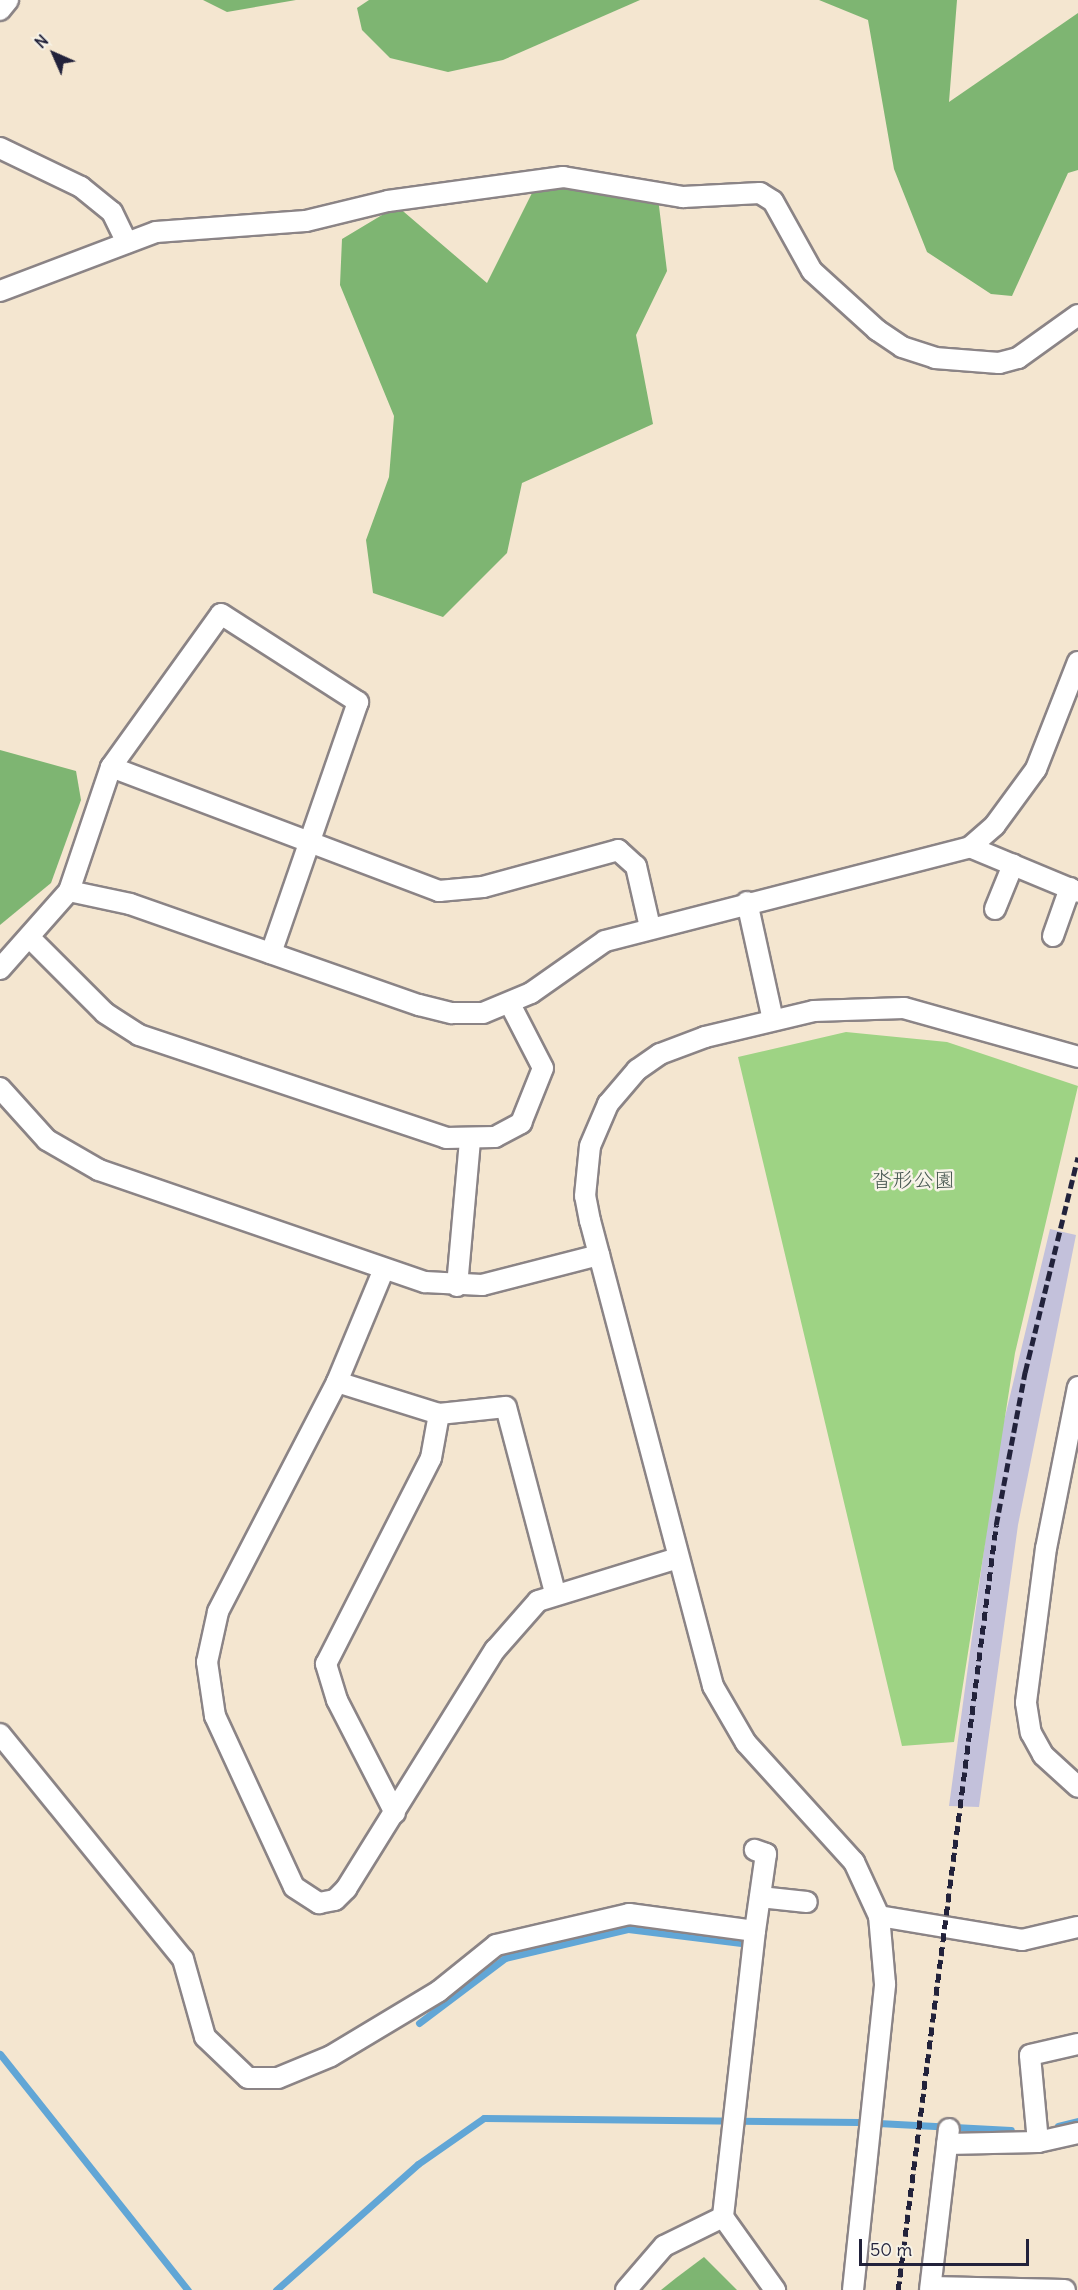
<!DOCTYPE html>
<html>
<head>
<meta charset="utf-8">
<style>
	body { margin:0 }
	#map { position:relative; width:1078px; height:2290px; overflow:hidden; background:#f4e6d0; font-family:Delius,"Klee One",sans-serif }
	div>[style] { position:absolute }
	.industrial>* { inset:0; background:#c3c1db }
	.green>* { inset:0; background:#9ed384 }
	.forest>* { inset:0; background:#7eb572 }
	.stream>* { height:7px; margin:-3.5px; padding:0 3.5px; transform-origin:3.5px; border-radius:3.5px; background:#61a6d6 }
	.roads { filter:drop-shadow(2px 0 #8b8486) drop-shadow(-2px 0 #8b8486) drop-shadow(0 2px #8b8486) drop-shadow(0 -2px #8b8486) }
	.street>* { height:20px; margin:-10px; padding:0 10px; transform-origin:10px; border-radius:10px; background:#fff }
	.rail>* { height:4.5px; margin-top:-2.25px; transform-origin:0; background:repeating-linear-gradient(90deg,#22223b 0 9px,transparent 0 13.5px) }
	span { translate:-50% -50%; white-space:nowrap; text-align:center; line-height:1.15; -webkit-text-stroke:5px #f7f3e8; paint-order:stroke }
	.park-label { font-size:21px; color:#475751 }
	.north { position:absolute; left:24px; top:24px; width:60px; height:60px; -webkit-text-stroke:4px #f7f3e8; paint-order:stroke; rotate:315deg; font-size:16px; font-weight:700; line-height:24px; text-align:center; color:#22223b }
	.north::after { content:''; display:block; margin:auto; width:21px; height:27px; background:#22223b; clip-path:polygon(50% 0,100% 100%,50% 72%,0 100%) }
	.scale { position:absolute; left:859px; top:2239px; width:170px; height:27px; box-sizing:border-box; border:3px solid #22223b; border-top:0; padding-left:8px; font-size:18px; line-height:21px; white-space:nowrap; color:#22223b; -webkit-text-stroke:4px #f7f3e8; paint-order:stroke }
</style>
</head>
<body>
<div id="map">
	<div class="industrial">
		<div style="clip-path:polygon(1050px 1229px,1076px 1235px,1018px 1525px,979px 1807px,949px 1806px,998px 1446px)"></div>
	</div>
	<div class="green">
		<div style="clip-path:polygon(846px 1032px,947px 1042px,1078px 1086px,1015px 1353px,954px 1742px,902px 1746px,738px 1057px)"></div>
	</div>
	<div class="forest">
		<div style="clip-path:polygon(203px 0,296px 0,227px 12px)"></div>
		<div style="clip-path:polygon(369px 0,640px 0,503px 60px,448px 72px,390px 58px,362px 30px,357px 8px)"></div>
		<div style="clip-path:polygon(819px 0,957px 0,949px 102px,1078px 13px,1078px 170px,1068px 173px,1012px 296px,991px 294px,927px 252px,894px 169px,868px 20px)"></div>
		<div style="clip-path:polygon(538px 181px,658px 198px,667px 271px,636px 335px,653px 424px,522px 483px,507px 553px,443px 617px,373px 593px,366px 540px,389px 477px,394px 416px,340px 285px,342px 239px,397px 206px,487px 283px)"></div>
		<div style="clip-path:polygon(0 750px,76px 771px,81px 800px,51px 883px,0 925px)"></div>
		<div style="clip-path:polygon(704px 2257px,737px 2290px,661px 2290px,676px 2278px)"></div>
	</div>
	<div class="stream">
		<div style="left:419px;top:2023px;width:108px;rotate:-37.1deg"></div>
		<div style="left:505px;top:1958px;width:126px;rotate:-13.3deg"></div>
		<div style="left:628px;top:1929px;width:114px;rotate:7.1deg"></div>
		<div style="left:0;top:2054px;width:302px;rotate:51.5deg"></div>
		<div style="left:1058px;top:2126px;width:21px;rotate:-14deg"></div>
		<div style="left:276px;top:2290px;width:190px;rotate:-41.6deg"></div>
		<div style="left:418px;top:2164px;width:80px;rotate:-34.9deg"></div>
		<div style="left:484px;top:2118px;width:375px;rotate:0.6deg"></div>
		<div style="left:859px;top:2122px;width:152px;rotate:3deg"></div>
	</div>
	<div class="roads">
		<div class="street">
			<div style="left:0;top:10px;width:13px;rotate:-51deg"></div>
			<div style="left:0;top:148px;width:90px;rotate:25.7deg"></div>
			<div style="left:81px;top:187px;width:40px;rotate:39deg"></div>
			<div style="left:112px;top:212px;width:34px;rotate:64deg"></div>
			<div style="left:0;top:291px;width:167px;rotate:-20.7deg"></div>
			<div style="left:156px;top:232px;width:150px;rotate:-4.2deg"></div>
			<div style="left:306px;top:221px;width:84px;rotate:-13.7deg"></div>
			<div style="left:388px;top:201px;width:177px;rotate:-7.8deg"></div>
			<div style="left:563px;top:177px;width:122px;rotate:9.5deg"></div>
			<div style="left:683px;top:197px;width:77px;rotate:-3deg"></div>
			<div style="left:760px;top:193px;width:15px;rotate:32deg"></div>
			<div style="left:773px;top:201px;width:80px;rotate:60.9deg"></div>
			<div style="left:812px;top:271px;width:88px;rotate:42.2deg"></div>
			<div style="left:877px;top:330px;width:30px;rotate:34deg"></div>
			<div style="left:902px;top:347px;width:35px;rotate:18deg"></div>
			<div style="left:935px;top:358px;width:64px;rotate:4.5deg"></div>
			<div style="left:999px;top:363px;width:20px;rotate:-15deg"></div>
			<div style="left:1018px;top:358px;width:74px;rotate:-35.6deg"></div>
			<div style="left:111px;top:767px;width:351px;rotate:20.7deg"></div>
			<div style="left:439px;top:891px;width:44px;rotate:-5.2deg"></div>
			<div style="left:483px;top:887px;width:140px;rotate:-15.3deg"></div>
			<div style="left:618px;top:850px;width:24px;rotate:42deg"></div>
			<div style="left:636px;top:866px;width:63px;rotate:77.1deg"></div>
			<div style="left:970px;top:847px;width:117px;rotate:22.6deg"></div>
			<div style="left:69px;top:891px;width:62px;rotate:12deg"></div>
			<div style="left:130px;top:904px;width:306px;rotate:19.3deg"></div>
			<div style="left:419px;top:1005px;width:34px;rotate:14deg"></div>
			<div style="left:452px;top:1013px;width:31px"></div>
			<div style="left:483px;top:1013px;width:52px;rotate:-22.6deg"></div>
			<div style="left:531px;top:993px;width:90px;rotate:-35.1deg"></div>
			<div style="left:605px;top:941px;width:377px;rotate:-14.4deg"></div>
			<div style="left:970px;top:847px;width:33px;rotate:-41deg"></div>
			<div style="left:995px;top:825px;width:69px;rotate:-53.8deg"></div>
			<div style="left:1036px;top:769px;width:115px;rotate:-68.6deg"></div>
			<div style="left:747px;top:902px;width:121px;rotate:77.6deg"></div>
			<div style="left:995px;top:909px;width:48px;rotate:-67.8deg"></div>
			<div style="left:1053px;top:936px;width:51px;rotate:-70.5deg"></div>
			<div style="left:29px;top:937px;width:107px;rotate:45deg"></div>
			<div style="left:105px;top:1013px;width:40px;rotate:32.9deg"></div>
			<div style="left:139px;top:1035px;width:324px;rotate:18.5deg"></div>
			<div style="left:446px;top:1138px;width:49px;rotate:-1.2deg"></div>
			<div style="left:495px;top:1137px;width:30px;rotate:-28deg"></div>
			<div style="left:521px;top:1123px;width:59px;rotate:-68.2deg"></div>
			<div style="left:543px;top:1068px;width:72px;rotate:-117.3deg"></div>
			<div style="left:0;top:969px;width:104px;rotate:-48.5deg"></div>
			<div style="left:69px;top:891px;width:131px;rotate:-71.3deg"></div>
			<div style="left:111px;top:767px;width:188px;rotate:-54.3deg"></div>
			<div style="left:221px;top:614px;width:163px;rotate:32.7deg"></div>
			<div style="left:358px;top:702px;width:266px;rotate:109.1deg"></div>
			<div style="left:0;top:1088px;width:70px;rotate:47.9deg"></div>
			<div style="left:47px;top:1140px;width:60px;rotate:30deg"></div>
			<div style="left:99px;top:1170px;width:345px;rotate:19deg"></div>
			<div style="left:425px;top:1282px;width:57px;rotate:3deg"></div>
			<div style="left:482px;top:1285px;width:121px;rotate:-14.4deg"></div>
			<div style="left:384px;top:1269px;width:122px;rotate:112.6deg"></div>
			<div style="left:337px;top:1382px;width:259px;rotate:117.4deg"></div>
			<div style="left:218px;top:1612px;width:51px;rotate:102.4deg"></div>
			<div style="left:207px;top:1662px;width:55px;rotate:81.6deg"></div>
			<div style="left:215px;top:1716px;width:188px;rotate:65.2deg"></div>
			<div style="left:294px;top:1887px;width:30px;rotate:33deg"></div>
			<div style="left:319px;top:1903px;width:16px;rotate:-11deg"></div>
			<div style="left:335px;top:1900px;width:16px;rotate:-45deg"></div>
			<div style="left:346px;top:1889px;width:282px;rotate:-58.1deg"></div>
			<div style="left:495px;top:1650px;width:65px;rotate:-48.7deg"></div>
			<div style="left:538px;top:1601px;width:146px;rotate:-17.1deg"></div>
			<div style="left:457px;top:1286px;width:146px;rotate:-84.9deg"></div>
			<div style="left:337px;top:1382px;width:107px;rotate:17.4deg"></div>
			<div style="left:439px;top:1414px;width:67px;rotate:-6deg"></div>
			<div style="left:506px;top:1407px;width:191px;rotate:75.2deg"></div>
			<div style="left:1078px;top:1387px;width:164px;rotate:101.2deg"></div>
			<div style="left:1046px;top:1548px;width:156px;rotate:97.4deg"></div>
			<div style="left:1026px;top:1703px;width:30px;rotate:81deg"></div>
			<div style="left:1031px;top:1733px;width:25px;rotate:61deg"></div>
			<div style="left:1043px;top:1755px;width:47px;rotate:42.4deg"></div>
			<div style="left:0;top:1734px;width:290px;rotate:50.9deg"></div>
			<div style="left:183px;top:1959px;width:81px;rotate:74.2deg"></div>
			<div style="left:205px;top:2037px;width:59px;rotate:43.6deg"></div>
			<div style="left:248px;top:2078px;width:30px"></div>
			<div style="left:278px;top:2078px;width:57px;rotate:-22.5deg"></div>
			<div style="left:331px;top:2056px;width:126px;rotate:-31deg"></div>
			<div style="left:439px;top:1991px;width:73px;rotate:-38.9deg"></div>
			<div style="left:496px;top:1945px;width:137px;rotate:-13.1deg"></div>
			<div style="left:629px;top:1914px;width:127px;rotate:7.7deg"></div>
			<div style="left:755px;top:1931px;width:288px;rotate:96.4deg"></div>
			<div style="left:723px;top:2217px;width:90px;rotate:54.5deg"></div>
			<div style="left:395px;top:1813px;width:127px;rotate:-117.2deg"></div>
			<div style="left:337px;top:1700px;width:38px;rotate:-107deg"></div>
			<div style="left:326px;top:1664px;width:231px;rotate:-63deg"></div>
			<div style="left:431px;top:1458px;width:45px;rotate:-79.7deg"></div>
			<div style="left:760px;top:1897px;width:47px;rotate:6.1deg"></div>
			<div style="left:879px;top:1916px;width:145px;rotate:9.5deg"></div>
			<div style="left:1022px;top:1940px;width:57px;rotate:-13.1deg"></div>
			<div style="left:755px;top:1931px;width:78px;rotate:-81.9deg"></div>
			<div style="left:766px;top:1854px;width:12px;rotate:-160deg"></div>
			<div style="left:1038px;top:2142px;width:87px;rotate:-95.3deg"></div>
			<div style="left:1030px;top:2055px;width:49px;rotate:-12.9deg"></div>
			<div style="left:947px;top:2144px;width:91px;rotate:-1.3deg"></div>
			<div style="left:1038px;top:2142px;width:41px;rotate:-12.7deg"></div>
			<div style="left:931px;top:2287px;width:134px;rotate:1.3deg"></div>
			<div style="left:626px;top:2290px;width:58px;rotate:-49.2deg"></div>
			<div style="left:664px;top:2246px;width:66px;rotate:-26.2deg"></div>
			<div style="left:853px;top:2290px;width:308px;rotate:-84deg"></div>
			<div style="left:885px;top:1984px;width:68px;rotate:-95deg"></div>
			<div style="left:879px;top:1916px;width:60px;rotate:-114.8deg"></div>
			<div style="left:854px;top:1862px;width:161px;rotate:-132.2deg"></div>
			<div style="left:746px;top:1743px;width:66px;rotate:-120.1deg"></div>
			<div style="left:713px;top:1686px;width:481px;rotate:-104.8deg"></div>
			<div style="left:590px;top:1221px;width:25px;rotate:-101deg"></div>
			<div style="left:585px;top:1196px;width:50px;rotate:-84.3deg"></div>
			<div style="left:590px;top:1146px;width:46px;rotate:-66.8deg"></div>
			<div style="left:608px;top:1104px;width:45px;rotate:-49.5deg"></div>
			<div style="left:637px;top:1070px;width:28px;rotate:-35deg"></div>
			<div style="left:660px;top:1054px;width:48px;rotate:-20.7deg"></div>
			<div style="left:705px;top:1037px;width:112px;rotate:-13.4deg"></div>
			<div style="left:814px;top:1011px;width:90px;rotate:-1.9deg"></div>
			<div style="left:904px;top:1008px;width:181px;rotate:15.7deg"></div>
			<div style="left:930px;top:2290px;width:162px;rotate:-83.3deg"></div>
		</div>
	</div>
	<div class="rail">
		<div style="left:898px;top:2290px;width:771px;rotate:-82.7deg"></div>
		<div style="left:996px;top:1525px;width:156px;rotate:-79.3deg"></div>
		<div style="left:1025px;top:1372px;width:221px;rotate:-76.2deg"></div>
	</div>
	<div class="park-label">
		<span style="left:913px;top:1180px">沓形公園</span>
	</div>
	<div class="north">N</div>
	<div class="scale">50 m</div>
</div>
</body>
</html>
